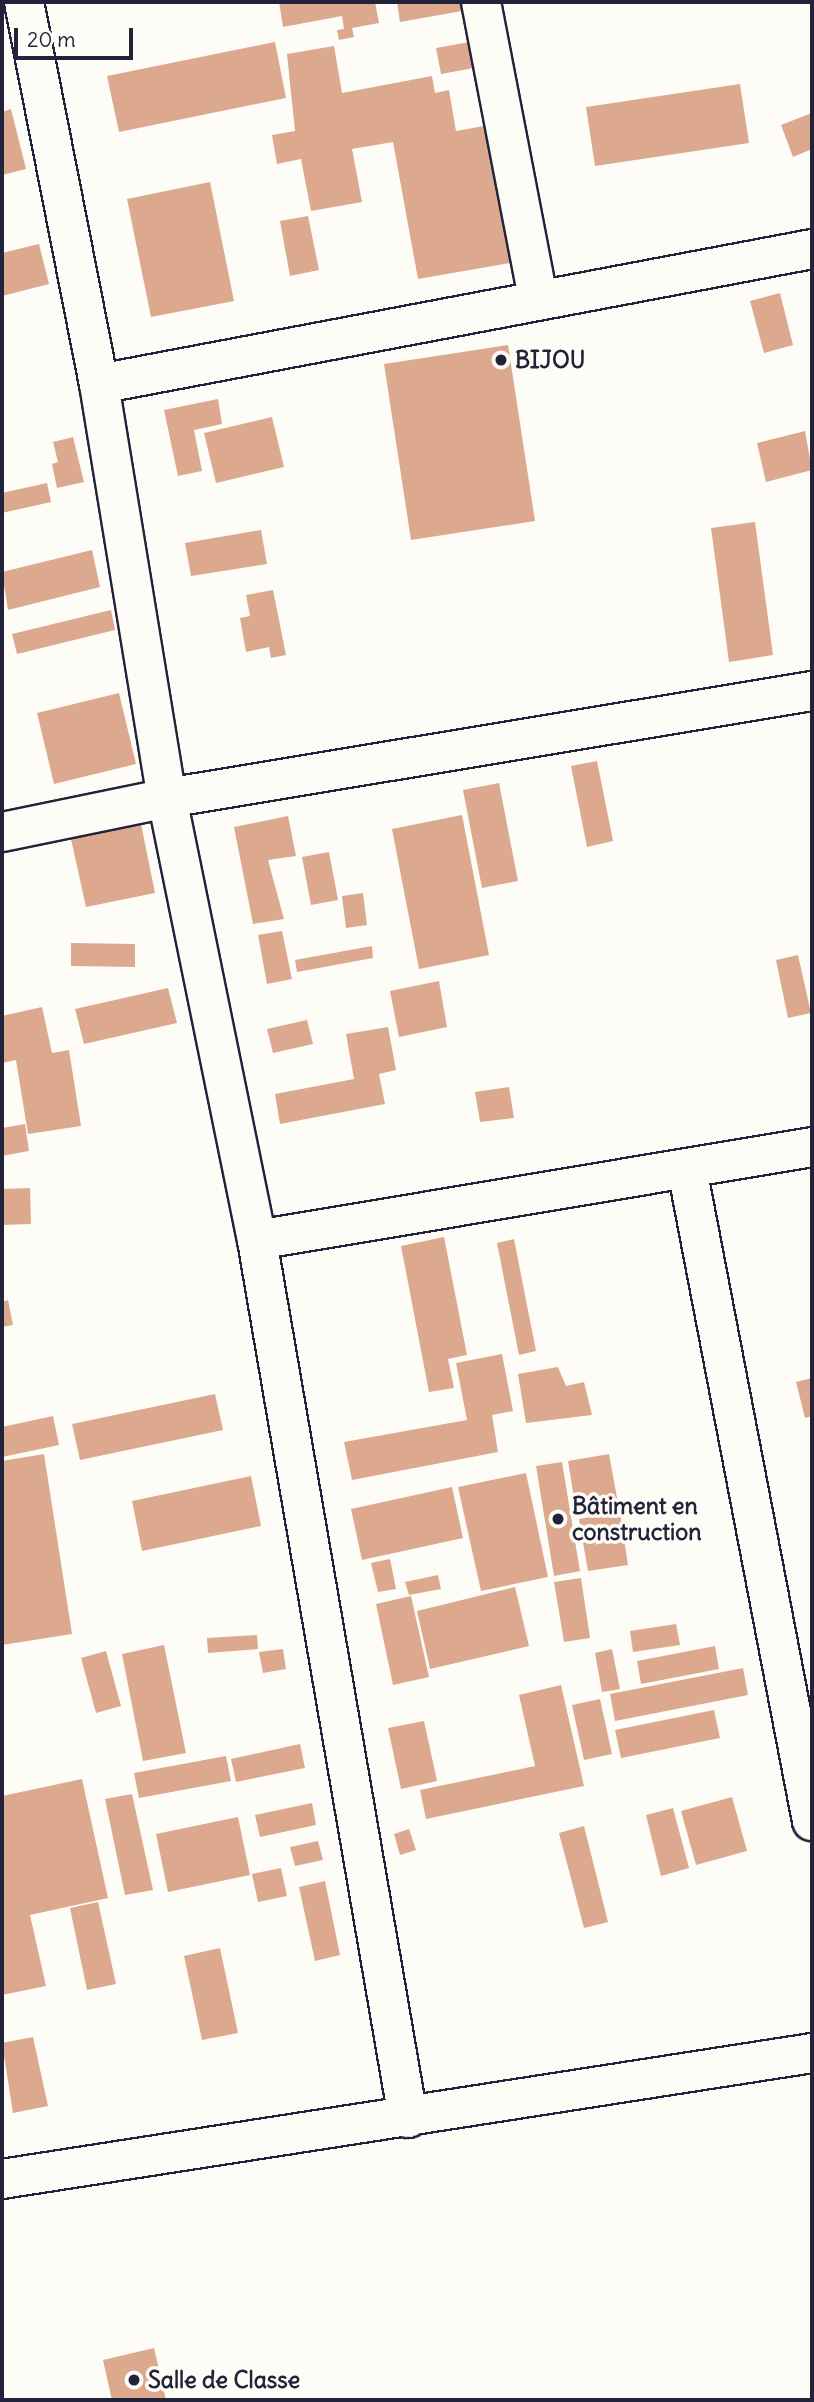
<!DOCTYPE html>
<html>
<head>
<meta charset="utf-8">
<style>
	body { margin:0 }
	#map { position:relative; width:814px; height:2402px; overflow:hidden; background:#fdfcf7; font-family:Delius,sans-serif }
	div>[style] { position:absolute }
	.building>* { inset:0; background:#dca98f }
	.roads { filter:drop-shadow(2px 0 #22223b) drop-shadow(-2px 0 #22223b) drop-shadow(0 2px #22223b) drop-shadow(0 -2px #22223b) }
	.minor>* { height:38px; margin:-19px; padding:0 19px; transform-origin:19px; border-radius:19px; background:#fdfcf7 }
	.dots>* { width:19px; height:19px; translate:-50% -50%; box-sizing:border-box; border:4px solid #fdfcf7; border-radius:50% }
	span { translate:-50% -50%; white-space:nowrap; text-align:center; line-height:1.15; -webkit-text-stroke:7px #fdfcf7; paint-order:stroke }
	.poi-label { font-size:23px; color:#22223b; font-weight:700 }
	.left { translate:0 -50%; text-align:left }
	.frame { position:absolute; inset:0; border:4px solid #22223b; pointer-events:none }
	.scale { position:absolute; left:14px; top:28px; width:119px; height:32px; box-sizing:border-box; border:4px solid #22223b; border-top:0; padding-left:9px; font-size:21px; line-height:24px; white-space:nowrap; color:#22223b; -webkit-text-stroke:5px #fdfcf7; paint-order:stroke }
</style>
</head>
<body>
<div id="map">
	<div class="building">
		<div style="clip-path:polygon(279px 2px,375px 2px,379px 23px,352px 28px,354px 37px,339px 40px,337px 30px,344px 29px,342px 16px,283px 27px)"></div>
		<div style="clip-path:polygon(397px 2px,460px 2px,462px 11px,400px 22px)"></div>
		<div style="clip-path:polygon(475px 41px,479px 67px,441px 74px,436px 48px)"></div>
		<div style="clip-path:polygon(275px 42px,286px 98px,119px 132px,107px 76px)"></div>
		<div style="clip-path:polygon(334px 46px,342px 93px,432px 76px,435px 93px,449px 90px,456px 131px,484px 126px,515px 262px,418px 279px,393px 142px,352px 149px,362px 202px,311px 211px,301px 159px,277px 164px,272px 135px,295px 131px,287px 54px)"></div>
		<div style="clip-path:polygon(740px 84px,749px 143px,595px 166px,586px 107px)"></div>
		<div style="clip-path:polygon(11px 109px,26px 169px,2px 175px,2px 112px)"></div>
		<div style="clip-path:polygon(812px 113px,812px 149px,793px 157px,781px 125px)"></div>
		<div style="clip-path:polygon(210px 182px,234px 301px,151px 317px,127px 199px)"></div>
		<div style="clip-path:polygon(308px 216px,319px 270px,290px 276px,280px 221px)"></div>
		<div style="clip-path:polygon(39px 244px,49px 284px,2px 296px,2px 253px)"></div>
		<div style="clip-path:polygon(780px 293px,793px 345px,764px 353px,750px 301px)"></div>
		<div style="clip-path:polygon(508px 345px,535px 521px,411px 540px,384px 364px)"></div>
		<div style="clip-path:polygon(218px 399px,222px 424px,194px 430px,202px 471px,178px 476px,164px 410px)"></div>
		<div style="clip-path:polygon(272px 417px,284px 467px,216px 483px,204px 433px)"></div>
		<div style="clip-path:polygon(805px 431px,812px 470px,766px 482px,757px 443px)"></div>
		<div style="clip-path:polygon(73px 437px,84px 482px,57px 488px,52px 464px,58px 462px,53px 442px)"></div>
		<div style="clip-path:polygon(47px 483px,51px 502px,2px 513px,2px 493px)"></div>
		<div style="clip-path:polygon(755px 522px,773px 655px,729px 662px,711px 528px)"></div>
		<div style="clip-path:polygon(261px 530px,267px 564px,191px 576px,185px 543px)"></div>
		<div style="clip-path:polygon(92px 550px,100px 587px,8px 610px,2px 572px)"></div>
		<div style="clip-path:polygon(273px 590px,286px 655px,271px 658px,269px 647px,246px 652px,240px 618px,250px 616px,246px 595px)"></div>
		<div style="clip-path:polygon(111px 610px,115px 630px,17px 654px,12px 634px)"></div>
		<div style="clip-path:polygon(119px 693px,136px 764px,54px 784px,37px 713px)"></div>
		<div style="clip-path:polygon(597px 761px,613px 841px,587px 847px,571px 766px)"></div>
		<div style="clip-path:polygon(499px 783px,518px 881px,482px 888px,463px 790px)"></div>
		<div style="clip-path:polygon(462px 815px,489px 955px,419px 969px,392px 829px)"></div>
		<div style="clip-path:polygon(288px 816px,296px 856px,268px 860px,284px 919px,253px 924px,234px 827px)"></div>
		<div style="clip-path:polygon(141px 824px,155px 893px,86px 907px,71px 839px)"></div>
		<div style="clip-path:polygon(329px 852px,338px 900px,311px 905px,302px 857px)"></div>
		<div style="clip-path:polygon(363px 893px,367px 925px,346px 928px,342px 896px)"></div>
		<div style="clip-path:polygon(282px 931px,292px 979px,267px 984px,258px 935px)"></div>
		<div style="clip-path:polygon(71px 943px,135px 944px,135px 967px,71px 966px)"></div>
		<div style="clip-path:polygon(372px 946px,373px 958px,297px 972px,295px 960px)"></div>
		<div style="clip-path:polygon(798px 955px,811px 1013px,788px 1018px,776px 960px)"></div>
		<div style="clip-path:polygon(439px 981px,447px 1027px,399px 1037px,390px 991px)"></div>
		<div style="clip-path:polygon(168px 988px,177px 1023px,84px 1044px,75px 1009px)"></div>
		<div style="clip-path:polygon(42px 1007px,52px 1053px,69px 1050px,81px 1126px,28px 1134px,16px 1060px,2px 1063px,2px 1016px)"></div>
		<div style="clip-path:polygon(307px 1020px,313px 1044px,273px 1053px,267px 1029px)"></div>
		<div style="clip-path:polygon(388px 1027px,396px 1070px,379px 1074px,385px 1104px,280px 1124px,275px 1094px,354px 1079px,346px 1034px)"></div>
		<div style="clip-path:polygon(509px 1087px,514px 1118px,480px 1122px,475px 1092px)"></div>
		<div style="clip-path:polygon(25px 1124px,29px 1151px,2px 1156px,2px 1128px)"></div>
		<div style="clip-path:polygon(30px 1188px,31px 1224px,2px 1225px,2px 1189px)"></div>
		<div style="clip-path:polygon(444px 1237px,467px 1355px,448px 1359px,454px 1388px,429px 1392px,401px 1246px)"></div>
		<div style="clip-path:polygon(514px 1239px,536px 1351px,519px 1355px,497px 1243px)"></div>
		<div style="clip-path:polygon(8px 1300px,13px 1325px,2px 1327px,2px 1302px)"></div>
		<div style="clip-path:polygon(502px 1354px,513px 1411px,492px 1415px,498px 1452px,352px 1480px,344px 1442px,467px 1420px,456px 1363px)"></div>
		<div style="clip-path:polygon(558px 1367px,566px 1386px,584px 1382px,592px 1415px,526px 1423px,518px 1374px)"></div>
		<div style="clip-path:polygon(812px 1378px,812px 1416px,805px 1418px,796px 1382px)"></div>
		<div style="clip-path:polygon(215px 1394px,223px 1430px,80px 1460px,72px 1424px)"></div>
		<div style="clip-path:polygon(53px 1416px,59px 1445px,2px 1457px,2px 1427px)"></div>
		<div style="clip-path:polygon(44px 1454px,72px 1634px,2px 1645px,2px 1461px)"></div>
		<div style="clip-path:polygon(609px 1454px,618px 1503px,576px 1510px,568px 1461px)"></div>
		<div style="clip-path:polygon(562px 1462px,580px 1571px,554px 1576px,536px 1466px)"></div>
		<div style="clip-path:polygon(526px 1473px,548px 1577px,481px 1591px,458px 1487px)"></div>
		<div style="clip-path:polygon(251px 1476px,261px 1526px,142px 1551px,132px 1501px)"></div>
		<div style="clip-path:polygon(452px 1487px,463px 1538px,362px 1560px,351px 1509px)"></div>
		<div style="clip-path:polygon(620px 1512px,628px 1565px,588px 1571px,579px 1519px)"></div>
		<div style="clip-path:polygon(390px 1559px,396px 1589px,378px 1592px,371px 1563px)"></div>
		<div style="clip-path:polygon(438px 1575px,441px 1589px,409px 1595px,405px 1582px)"></div>
		<div style="clip-path:polygon(581px 1578px,590px 1638px,564px 1642px,554px 1582px)"></div>
		<div style="clip-path:polygon(515px 1587px,529px 1646px,430px 1669px,417px 1611px)"></div>
		<div style="clip-path:polygon(411px 1596px,429px 1677px,393px 1685px,376px 1604px)"></div>
		<div style="clip-path:polygon(676px 1624px,680px 1645px,633px 1652px,630px 1631px)"></div>
		<div style="clip-path:polygon(257px 1635px,258px 1649px,208px 1653px,207px 1638px)"></div>
		<div style="clip-path:polygon(164px 1645px,186px 1753px,143px 1761px,122px 1654px)"></div>
		<div style="clip-path:polygon(715px 1646px,719px 1669px,641px 1684px,637px 1661px)"></div>
		<div style="clip-path:polygon(283px 1649px,286px 1669px,263px 1673px,259px 1652px)"></div>
		<div style="clip-path:polygon(612px 1649px,620px 1689px,602px 1692px,595px 1653px)"></div>
		<div style="clip-path:polygon(106px 1651px,121px 1706px,96px 1713px,81px 1658px)"></div>
		<div style="clip-path:polygon(743px 1668px,748px 1695px,615px 1721px,610px 1694px)"></div>
		<div style="clip-path:polygon(561px 1685px,584px 1786px,426px 1819px,420px 1790px,535px 1766px,519px 1695px)"></div>
		<div style="clip-path:polygon(600px 1699px,612px 1754px,584px 1760px,572px 1705px)"></div>
		<div style="clip-path:polygon(714px 1710px,720px 1738px,621px 1758px,615px 1730px)"></div>
		<div style="clip-path:polygon(424px 1721px,437px 1781px,401px 1789px,388px 1728px)"></div>
		<div style="clip-path:polygon(300px 1744px,305px 1768px,236px 1782px,231px 1759px)"></div>
		<div style="clip-path:polygon(226px 1756px,231px 1781px,139px 1798px,134px 1773px)"></div>
		<div style="clip-path:polygon(82px 1779px,108px 1898px,30px 1915px,46px 1986px,2px 1995px,2px 1796px)"></div>
		<div style="clip-path:polygon(132px 1794px,153px 1890px,125px 1895px,105px 1799px)"></div>
		<div style="clip-path:polygon(732px 1797px,747px 1851px,696px 1865px,681px 1811px)"></div>
		<div style="clip-path:polygon(312px 1803px,316px 1825px,260px 1837px,255px 1815px)"></div>
		<div style="clip-path:polygon(673px 1808px,689px 1868px,661px 1876px,646px 1815px)"></div>
		<div style="clip-path:polygon(238px 1817px,250px 1875px,168px 1892px,156px 1834px)"></div>
		<div style="clip-path:polygon(584px 1826px,608px 1922px,584px 1928px,559px 1833px)"></div>
		<div style="clip-path:polygon(409px 1829px,416px 1850px,400px 1855px,394px 1834px)"></div>
		<div style="clip-path:polygon(318px 1841px,323px 1860px,295px 1866px,290px 1847px)"></div>
		<div style="clip-path:polygon(281px 1868px,287px 1896px,258px 1902px,252px 1874px)"></div>
		<div style="clip-path:polygon(325px 1881px,340px 1955px,315px 1961px,299px 1887px)"></div>
		<div style="clip-path:polygon(98px 1902px,116px 1984px,87px 1990px,70px 1908px)"></div>
		<div style="clip-path:polygon(220px 1948px,238px 2033px,202px 2040px,184px 1956px)"></div>
		<div style="clip-path:polygon(33px 2037px,48px 2106px,13px 2113px,2px 2043px)"></div>
		<div style="clip-path:polygon(154px 2348px,166px 2400px,112px 2400px,103px 2360px)"></div>
	</div>
	<div class="roads">
		<div class="minor">
			<div style="left:24px;top:2px;width:389px;rotate:78.9deg"></div>
			<div style="left:99px;top:384px;width:420px;rotate:80.7deg"></div>
			<div style="left:167px;top:798px;width:451px;rotate:78.5deg"></div>
			<div style="left:257px;top:1240px;width:891px;rotate:80.24deg"></div>
			<div style="left:481px;top:2px;width:301px;rotate:79.1deg"></div>
			<div style="left:99px;top:384px;width:726px;rotate:-10.72deg"></div>
			<div style="left:2px;top:832px;width:168px;rotate:-11.6deg"></div>
			<div style="left:167px;top:798px;width:654px;rotate:-9.42deg"></div>
			<div style="left:687px;top:1169px;width:664px;rotate:79.15deg"></div>
			<div style="left:257px;top:1240px;width:563px;rotate:-9.51deg"></div>
			<div style="left:2px;top:2179px;width:820px;rotate:-8.84deg"></div>
		</div>
	</div>
	<div class="dots">
		<div style="left:501px;top:360px;background:#22223b"></div>
		<div style="left:558px;top:1519px;background:#22223b"></div>
		<div style="left:134px;top:2380px;background:#22223b"></div>
	</div>
	<div class="poi-label">
		<span class="left" style="left:515px;top:360px">BIJOU</span>
		<span class="left" style="left:572px;top:1519px">Bâtiment en<br>construction</span>
		<span class="left" style="left:148px;top:2380px">Salle de Classe</span>
	</div>
	<div class="frame"></div>
	<div class="scale">20 m</div>
</div>
</body>
</html>
